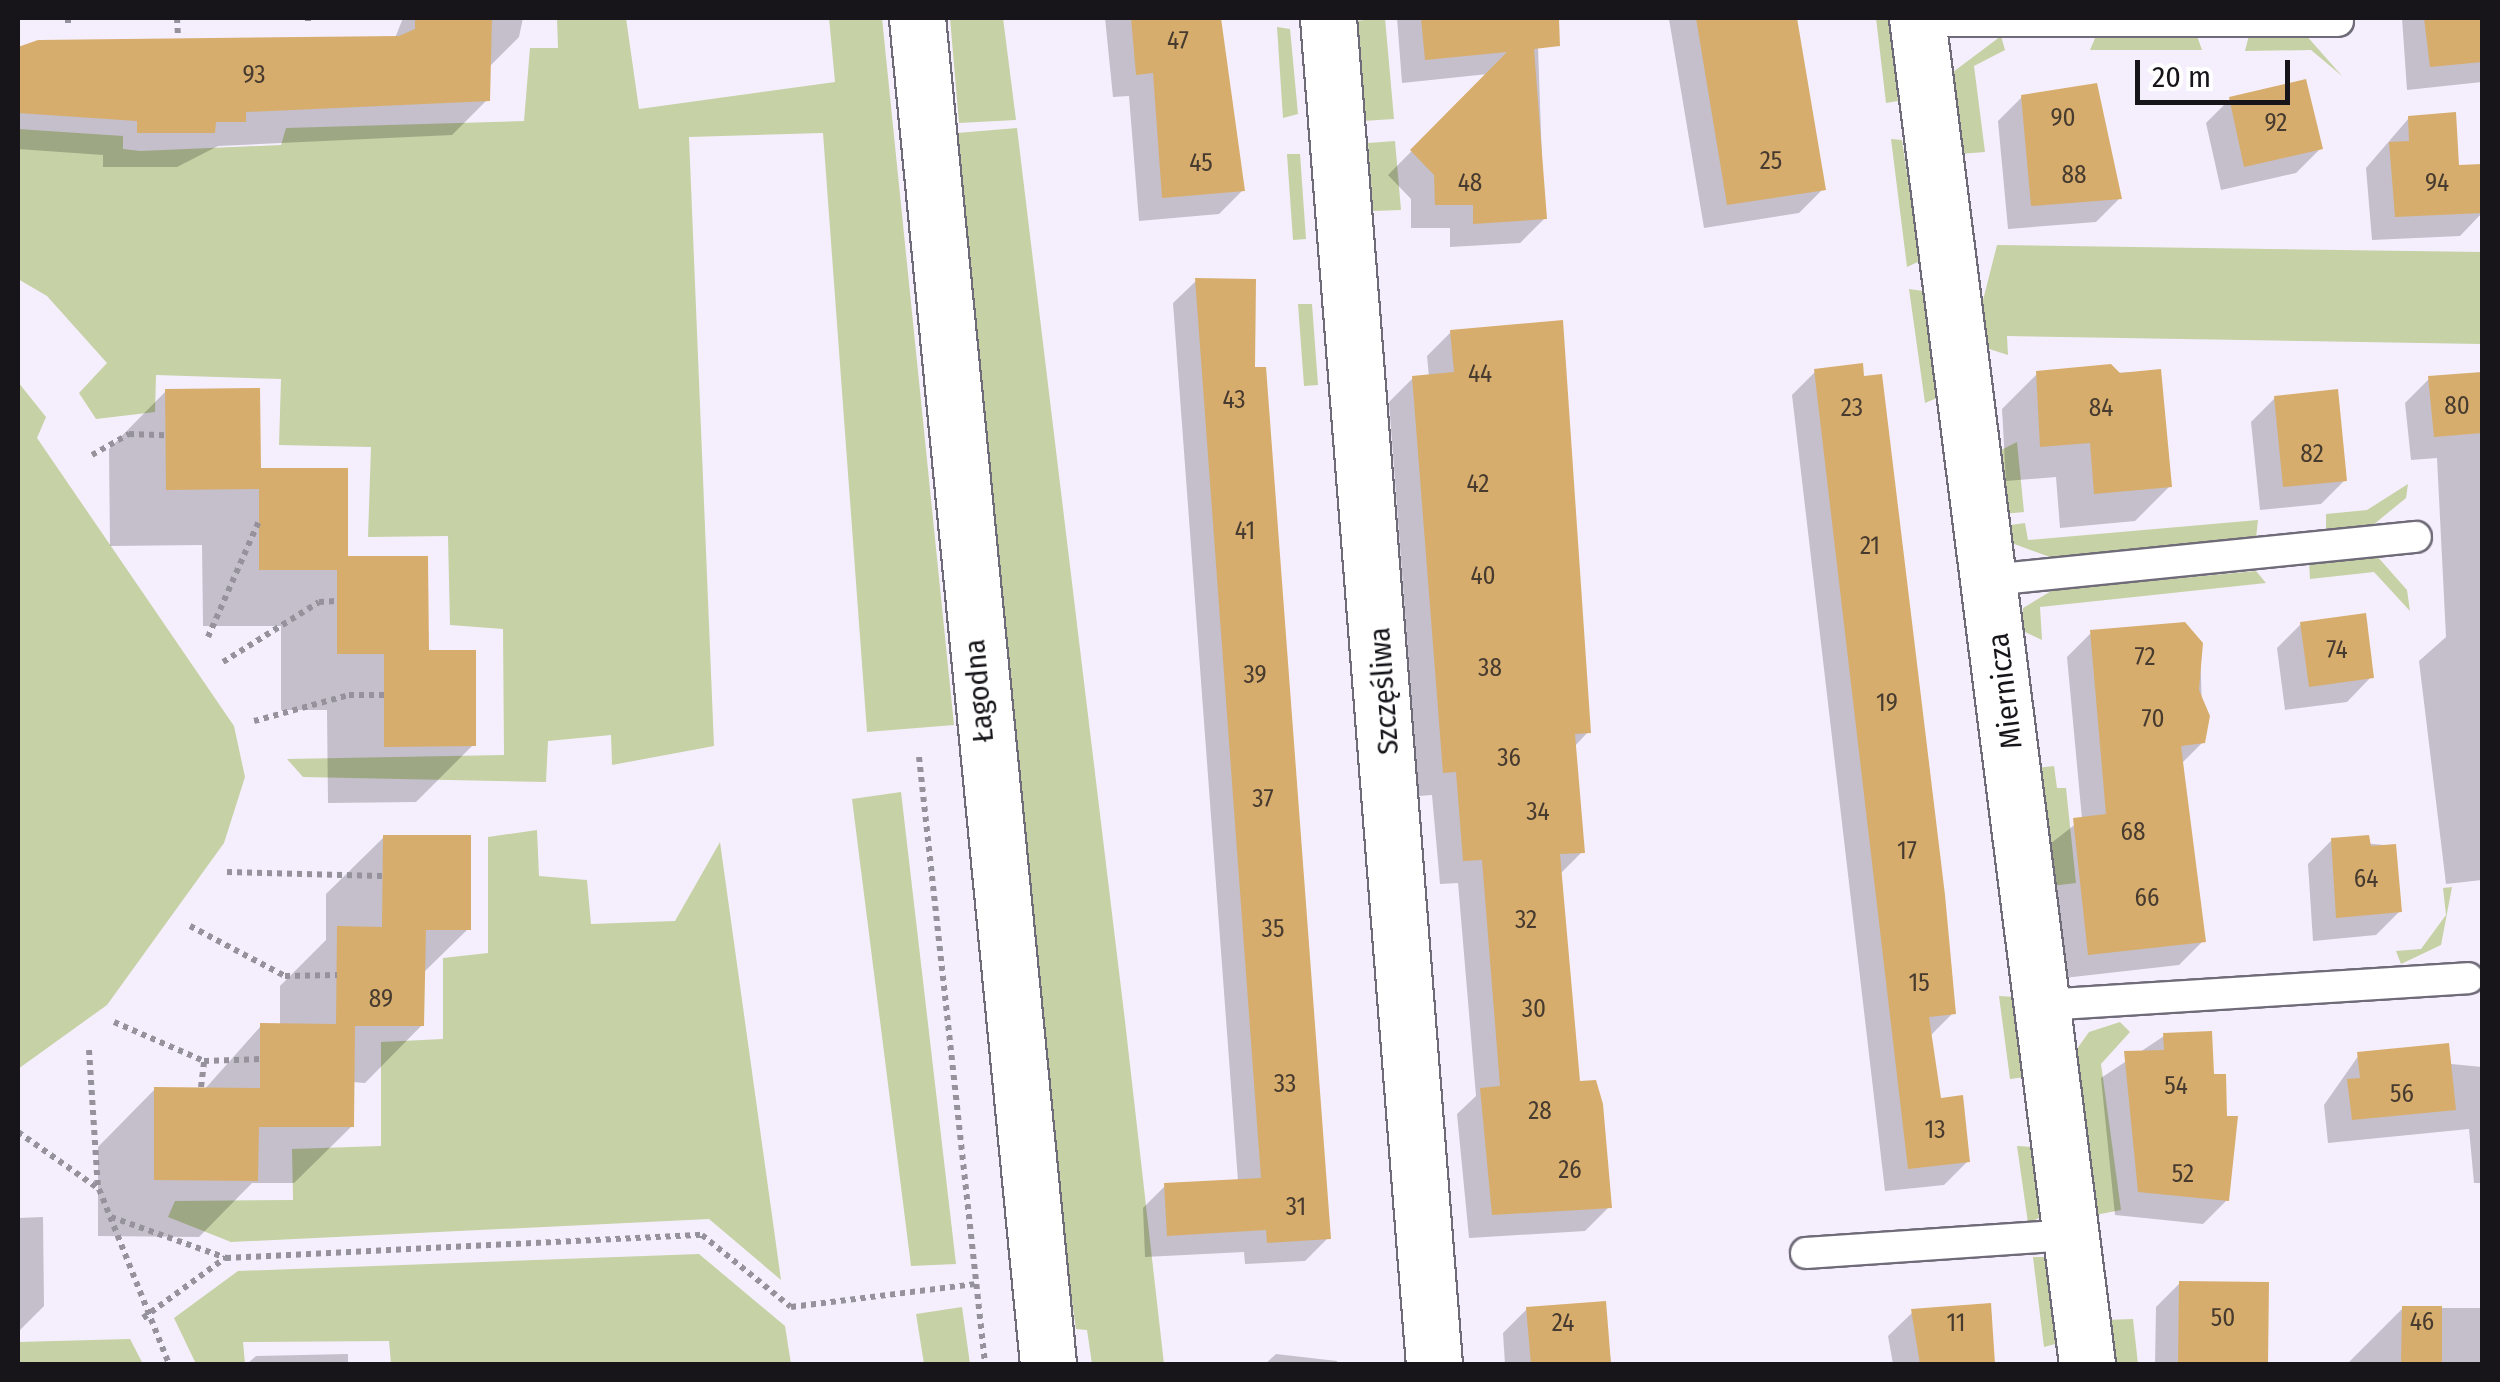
<!DOCTYPE html>
<html>
<head>
<meta charset="utf-8">
<style>
	body { margin:0 }
	#map { position:relative; width:2500px; height:1382px; overflow:hidden; background:#f5effd; font-family:"Fira Sans Condensed",sans-serif }
	div>[style] { position:absolute }
	.green>* { inset:0; background:#c6d1a5 }
	.shadow>* { inset:0; background:#0003 }
	.building>* { inset:0; background:#d7ad6d }
	.path>* { height:6px; margin-top:-3px; transform-origin:0; background:repeating-linear-gradient(90deg,#96929c 0 5px,transparent 0 10px) }
	.roads { filter:drop-shadow(2px 0 #706b79) drop-shadow(-2px 0 #706b79) drop-shadow(0 2px #706b79) drop-shadow(0 -2px #706b79) }
	.service>* { height:30px; margin:-15px; padding:0 15px; transform-origin:15px; border-radius:15px; background:#fff }
	.minor>* { height:55px; margin:-27.5px; padding:0 27.5px; transform-origin:27.5px; border-radius:27.5px; background:#fff }
	span { translate:-50% -50%; white-space:nowrap; text-align:center; line-height:1.15; -webkit-text-stroke:9px #fff; paint-order:stroke }
	.number-label { font-size:25px; color:#473b2f }
	.number-label span { -webkit-text-stroke-width:0 }
	.street-label { font-size:30px; color:#17151a }
	.frame { position:absolute; inset:0; border:20px solid #17151a; pointer-events:none }
	.scale { position:absolute; left:2135px; top:60px; width:155px; height:45px; box-sizing:border-box; border:5px solid #17151a; border-top:0; padding-left:12px; font-size:30px; line-height:35px; white-space:nowrap; color:#17151a; -webkit-text-stroke:8px #fff; paint-order:stroke }
</style>
</head>
<body>
<div id="map">
	<div class="green">
		<div style="clip-path:polygon(557px 18px,626px 18px,639px 109px,835px 82px,829px 18px,882px 18px,954px 725px,867px 732px,823px 133px,689px 137px,714px 746px,612px 765px,611px 735px,548px 741px,546px 782px,303px 777px,287px 759px,504px 755px,503px 629px,450px 625px,448px 536px,368px 537px,371px 447px,279px 445px,281px 379px,156px 375px,155px 412px,96px 419px,79px 393px,107px 363px,47px 296px,18px 279px,18px 129px,123px 136px,123px 149px,140px 151px,281px 145px,286px 128px,524px 121px,530px 48px,558px 48px)"></div>
		<div style="clip-path:polygon(950px 18px,1003px 18px,1016px 120px,959px 123px)"></div>
		<div style="clip-path:polygon(1385px 18px,1394px 119px,1363px 121px,1355px 21px)"></div>
		<div style="clip-path:polygon(1876px 18px,1889px 18px,1898px 101px,1886px 103px)"></div>
		<div style="clip-path:polygon(1277px 27px,1290px 29px,1298px 114px,1283px 118px)"></div>
		<div style="clip-path:polygon(2305px 34px,2342px 76px,2311px 50px,2245px 51px,2249px 35px)"></div>
		<div style="clip-path:polygon(2001px 36px,2005px 50px,1974px 66px,1985px 152px,1959px 154px,1949px 75px)"></div>
		<div style="clip-path:polygon(2096px 36px,2197px 36px,2202px 50px,2090px 50px)"></div>
		<div style="clip-path:polygon(1017px 128px,1125px 1021px,1164px 1364px,1092px 1364px,1087px 1330px,1076px 1329px,1058px 1202px,957px 133px)"></div>
		<div style="clip-path:polygon(1891px 139px,1902px 140px,1920px 261px,1907px 267px)"></div>
		<div style="clip-path:polygon(1395px 141px,1401px 210px,1373px 211px,1368px 143px)"></div>
		<div style="clip-path:polygon(1287px 154px,1300px 154px,1306px 239px,1293px 240px)"></div>
		<div style="clip-path:polygon(1997px 245px,2482px 252px,2482px 344px,2007px 336px,2008px 355px,1983px 347px,1979px 316px)"></div>
		<div style="clip-path:polygon(1909px 289px,1923px 291px,1937px 398px,1925px 403px)"></div>
		<div style="clip-path:polygon(1298px 304px,1312px 304px,1318px 385px,1304px 386px)"></div>
		<div style="clip-path:polygon(18px 382px,46px 417px,37px 438px,234px 726px,245px 777px,224px 843px,107px 1005px,18px 1069px)"></div>
		<div style="clip-path:polygon(2017px 442px,2024px 512px,2003px 514px,1995px 453px)"></div>
		<div style="clip-path:polygon(2408px 484px,2406px 498px,2373px 525px,2326px 530px,2326px 514px,2367px 510px)"></div>
		<div style="clip-path:polygon(2258px 520px,2256px 538px,2058px 560px,2006px 541px,2003px 526px,2025px 523px,2028px 540px)"></div>
		<div style="clip-path:polygon(2376px 555px,2407px 590px,2410px 611px,2374px 572px,2310px 579px,2309px 562px)"></div>
		<div style="clip-path:polygon(2256px 571px,2266px 583px,2040px 607px,2042px 640px,2021px 630px,2023px 608px,2053px 590px)"></div>
		<div style="clip-path:polygon(2054px 766px,2057px 788px,2066px 788px,2076px 883px,2051px 886px,2036px 768px)"></div>
		<div style="clip-path:polygon(901px 792px,956px 1264px,911px 1266px,852px 799px)"></div>
		<div style="clip-path:polygon(537px 830px,539px 876px,587px 880px,591px 924px,675px 921px,720px 842px,781px 1280px,709px 1219px,231px 1242px,168px 1217px,175px 1201px,293px 1200px,292px 1149px,381px 1146px,381px 1042px,443px 1039px,443px 958px,488px 953px,488px 837px)"></div>
		<div style="clip-path:polygon(2452px 887px,2441px 945px,2401px 964px,2396px 951px,2421px 949px,2446px 915px,2443px 888px)"></div>
		<div style="clip-path:polygon(1999px 996px,2015px 997px,2025px 1077px,2010px 1079px)"></div>
		<div style="clip-path:polygon(2120px 1022px,2130px 1032px,2101px 1064px,2121px 1210px,2095px 1215px,2074px 1053px,2089px 1032px)"></div>
		<div style="clip-path:polygon(2017px 1146px,2034px 1147px,2043px 1216px,2028px 1223px)"></div>
		<div style="clip-path:polygon(699px 1254px,785px 1326px,791px 1364px,391px 1364px,389px 1341px,243px 1342px,245px 1364px,196px 1364px,174px 1318px,238px 1271px)"></div>
		<div style="clip-path:polygon(2033px 1257px,2049px 1257px,2059px 1343px,2044px 1347px)"></div>
		<div style="clip-path:polygon(962px 1307px,970px 1364px,924px 1364px,916px 1314px)"></div>
		<div style="clip-path:polygon(2133px 1319px,2138px 1364px,2110px 1364px,2105px 1320px)"></div>
		<div style="clip-path:polygon(130px 1339px,143px 1364px,18px 1364px,18px 1342px)"></div>
	</div>
	<div class="shadow">
		<div style="clip-path:polygon(403px 18px,523px 18px,519px 37px,488px 68px,488px 99px,452px 135px,218px 146px,177px 167px,103px 167px,103px 155px,18px 149px,18px 48px,395px 38px)"></div>
		<div style="clip-path:polygon(1105px 18px,1219px 18px,1243px 190px,1219px 214px,1139px 221px,1129px 96px,1113px 97px)"></div>
		<div style="clip-path:polygon(1397px 18px,1537px 18px,1544px 219px,1520px 243px,1450px 247px,1450px 228px,1411px 228px,1411px 199px,1388px 175px,1488px 74px,1402px 83px)"></div>
		<div style="clip-path:polygon(1796px 18px,1823px 189px,1799px 213px,1704px 228px,1669px 19px)"></div>
		<div style="clip-path:polygon(2402px 18px,2482px 18px,2482px 82px,2407px 90px)"></div>
		<div style="clip-path:polygon(2022px 97px,2120px 198px,2096px 222px,2008px 229px,1998px 121px)"></div>
		<div style="clip-path:polygon(2230px 99px,2320px 149px,2296px 173px,2221px 190px,2206px 123px)"></div>
		<div style="clip-path:polygon(2409px 118px,2456px 167px,2481px 167px,2482px 213px,2460px 236px,2372px 240px,2366px 168px)"></div>
		<div style="clip-path:polygon(1196px 281px,1252px 370px,1328px 1238px,1305px 1261px,1245px 1264px,1244px 1252px,1145px 1257px,1143px 1208px,1166px 1185px,1238px 1181px,1173px 303px)"></div>
		<div style="clip-path:polygon(1451px 332px,1588px 732px,1574px 747px,1582px 852px,1559px 875px,1578px 1084px,1609px 1207px,1585px 1231px,1469px 1238px,1457px 1114px,1476px 1096px,1458px 883px,1440px 884px,1432px 795px,1419px 796px,1389px 402px,1413px 378px,1429px 377px,1427px 356px)"></div>
		<div style="clip-path:polygon(1816px 371px,1953px 1013px,1929px 1037px,1939px 1101px,1968px 1161px,1944px 1185px,1885px 1191px,1792px 395px)"></div>
		<div style="clip-path:polygon(2159px 372px,2170px 486px,2135px 521px,2060px 528px,2056px 477px,2006px 481px,2002px 409px,2037px 374px)"></div>
		<div style="clip-path:polygon(2482px 375px,2482px 880px,2446px 884px,2419px 661px,2446px 637px,2437px 458px,2411px 460px,2405px 403px,2429px 379px)"></div>
		<div style="clip-path:polygon(166px 391px,346px 559px,473px 745px,416px 802px,328px 803px,327px 710px,281px 710px,281px 626px,203px 626px,202px 545px,110px 546px,109px 449px)"></div>
		<div style="clip-path:polygon(2275px 398px,2345px 480px,2321px 504px,2260px 510px,2251px 422px)"></div>
		<div style="clip-path:polygon(2301px 624px,2371px 677px,2347px 702px,2285px 710px,2277px 648px)"></div>
		<div style="clip-path:polygon(2091px 633px,2200px 644px,2203px 742px,2181px 764px,2203px 941px,2179px 965px,2064px 978px,2050px 844px,2082px 819px,2067px 657px)"></div>
		<div style="clip-path:polygon(384px 837px,468px 929px,422px 974px,422px 1025px,365px 1083px,352px 1082px,352px 1126px,294px 1183px,252px 1183px,199px 1237px,98px 1236px,98px 1147px,155px 1089px,204px 1090px,261px 1026px,280px 1026px,280px 986px,326px 940px,326px 894px)"></div>
		<div style="clip-path:polygon(2332px 840px,2394px 846px,2400px 911px,2376px 935px,2313px 941px,2308px 864px)"></div>
		<div style="clip-path:polygon(2164px 1036px,2212px 1077px,2225px 1119px,2236px 1119px,2227px 1200px,2203px 1224px,2115px 1215px,2101px 1078px)"></div>
		<div style="clip-path:polygon(2359px 1055px,2482px 1067px,2482px 1183px,2474px 1183px,2469px 1129px,2328px 1143px,2324px 1105px)"></div>
		<div style="clip-path:polygon(43px 1217px,44px 1306px,18px 1332px,18px 1218px)"></div>
		<div style="clip-path:polygon(2180px 1283px,2266px 1284px,2265px 1364px,2155px 1364px,2156px 1307px)"></div>
		<div style="clip-path:polygon(1604px 1304px,1611px 1364px,1505px 1364px,1503px 1333px,1527px 1309px)"></div>
		<div style="clip-path:polygon(1989px 1306px,1993px 1364px,1893px 1364px,1888px 1336px,1913px 1312px)"></div>
		<div style="clip-path:polygon(2403px 1308px,2482px 1308px,2482px 1364px,2347px 1364px)"></div>
		<div style="clip-path:polygon(348px 1354px,348px 1364px,247px 1364px,256px 1356px)"></div>
		<div style="clip-path:polygon(1276px 1354px,1337px 1361px,1337px 1364px,1265px 1364px)"></div>
	</div>
	<div class="building">
		<div style="clip-path:polygon(415px 18px,492px 18px,490px 101px,246px 112px,246px 122px,216px 122px,215px 133px,137px 133px,137px 121px,18px 113px,18px 47px,38px 40px,399px 36px,415px 29px)"></div>
		<div style="clip-path:polygon(1131px 18px,1221px 18px,1245px 191px,1162px 198px,1153px 73px,1136px 75px)"></div>
		<div style="clip-path:polygon(1421px 18px,1559px 18px,1560px 46px,1534px 49px,1547px 219px,1473px 224px,1473px 205px,1435px 205px,1434px 175px,1410px 150px,1507px 52px,1425px 60px)"></div>
		<div style="clip-path:polygon(1696px 18px,1797px 18px,1826px 190px,1727px 205px)"></div>
		<div style="clip-path:polygon(2424px 18px,2482px 18px,2482px 62px,2430px 67px)"></div>
		<div style="clip-path:polygon(2306px 79px,2323px 149px,2244px 167px,2229px 97px)"></div>
		<div style="clip-path:polygon(2097px 83px,2122px 199px,2031px 206px,2021px 95px)"></div>
		<div style="clip-path:polygon(2456px 112px,2459px 165px,2482px 164px,2482px 213px,2395px 217px,2389px 142px,2409px 141px,2408px 116px)"></div>
		<div style="clip-path:polygon(1195px 278px,1256px 279px,1255px 367px,1266px 367px,1331px 1239px,1267px 1243px,1266px 1230px,1167px 1236px,1164px 1183px,1261px 1178px)"></div>
		<div style="clip-path:polygon(1563px 320px,1591px 733px,1575px 734px,1585px 853px,1560px 854px,1580px 1081px,1596px 1080px,1603px 1104px,1612px 1208px,1492px 1215px,1480px 1088px,1500px 1086px,1482px 860px,1463px 861px,1456px 772px,1443px 773px,1412px 376px,1454px 372px,1450px 330px)"></div>
		<div style="clip-path:polygon(1863px 363px,1864px 376px,1882px 374px,1945px 895px,1956px 1014px,1929px 1017px,1941px 1098px,1963px 1095px,1970px 1162px,1908px 1169px,1814px 369px)"></div>
		<div style="clip-path:polygon(2111px 364px,2120px 373px,2161px 369px,2172px 487px,2094px 494px,2090px 443px,2040px 447px,2036px 371px)"></div>
		<div style="clip-path:polygon(2482px 372px,2482px 433px,2434px 437px,2428px 376px)"></div>
		<div style="clip-path:polygon(260px 388px,261px 468px,348px 468px,348px 556px,428px 556px,429px 650px,476px 650px,476px 746px,384px 747px,384px 654px,337px 654px,337px 570px,259px 570px,259px 489px,166px 490px,165px 389px)"></div>
		<div style="clip-path:polygon(2338px 389px,2347px 481px,2283px 487px,2274px 396px)"></div>
		<div style="clip-path:polygon(2366px 613px,2374px 678px,2309px 687px,2300px 622px)"></div>
		<div style="clip-path:polygon(2185px 622px,2203px 643px,2199px 690px,2210px 716px,2205px 743px,2181px 746px,2206px 942px,2088px 955px,2073px 818px,2106px 814px,2090px 630px)"></div>
		<div style="clip-path:polygon(383px 835px,471px 835px,471px 930px,426px 930px,424px 1026px,355px 1026px,354px 1127px,259px 1127px,258px 1181px,154px 1180px,154px 1087px,260px 1088px,260px 1023px,336px 1024px,337px 926px,382px 927px)"></div>
		<div style="clip-path:polygon(2369px 835px,2371px 846px,2396px 844px,2402px 912px,2336px 918px,2331px 838px)"></div>
		<div style="clip-path:polygon(2212px 1031px,2214px 1074px,2226px 1074px,2227px 1116px,2238px 1116px,2229px 1201px,2138px 1192px,2124px 1051px,2164px 1050px,2163px 1033px)"></div>
		<div style="clip-path:polygon(2449px 1043px,2456px 1110px,2352px 1120px,2347px 1079px,2360px 1078px,2357px 1052px)"></div>
		<div style="clip-path:polygon(2179px 1281px,2269px 1282px,2268px 1364px,2178px 1364px)"></div>
		<div style="clip-path:polygon(1606px 1301px,1611px 1364px,1531px 1364px,1526px 1307px)"></div>
		<div style="clip-path:polygon(1991px 1303px,1995px 1364px,1920px 1364px,1911px 1309px)"></div>
		<div style="clip-path:polygon(2402px 1306px,2442px 1306px,2442px 1364px,2401px 1364px)"></div>
	</div>
	<div class="path">
		<div style="left:68px;top:18px;width:8px;rotate:90deg"></div>
		<div style="left:177px;top:18px;width:18px;rotate:87deg"></div>
		<div style="left:308px;top:21px;width:3px;rotate:-90deg"></div>
		<div style="left:92px;top:455px;width:43px;rotate:-29.6deg"></div>
		<div style="left:129px;top:434px;width:36px;rotate:2deg"></div>
		<div style="left:208px;top:637px;width:127px;rotate:-66.3deg"></div>
		<div style="left:223px;top:662px;width:113px;rotate:-32deg"></div>
		<div style="left:319px;top:602px;width:18px;rotate:-3deg"></div>
		<div style="left:254px;top:721px;width:98px;rotate:-15.3deg"></div>
		<div style="left:349px;top:695px;width:35px"></div>
		<div style="left:919px;top:757px;width:611px;rotate:83.79deg"></div>
		<div style="left:227px;top:872px;width:155px;rotate:1.5deg"></div>
		<div style="left:190px;top:926px;width:107px;rotate:27.8deg"></div>
		<div style="left:285px;top:976px;width:52px;rotate:-1.1deg"></div>
		<div style="left:114px;top:1022px;width:98px;rotate:23.4deg"></div>
		<div style="left:204px;top:1061px;width:56px;rotate:-2deg"></div>
		<div style="left:89px;top:1050px;width:138px;rotate:86.3deg"></div>
		<div style="left:201px;top:1087px;width:26px;rotate:-83deg"></div>
		<div style="left:18px;top:1132px;width:99px;rotate:35.1deg"></div>
		<div style="left:99px;top:1189px;width:188px;rotate:68.2deg"></div>
		<div style="left:111px;top:1217px;width:122px;rotate:19.6deg"></div>
		<div style="left:226px;top:1258px;width:477px;rotate:-2.8deg"></div>
		<div style="left:702px;top:1235px;width:114px;rotate:39deg"></div>
		<div style="left:791px;top:1307px;width:185px;rotate:-7.1deg"></div>
		<div style="left:143px;top:1318px;width:102px;rotate:-36.2deg"></div>
	</div>
	<div class="roads">
		<div class="service">
			<div style="left:1918px;top:21px;width:420px"></div>
			<div style="left:1991px;top:580px;width:427px;rotate:-5.8deg"></div>
			<div style="left:2043px;top:1005px;width:426px;rotate:-3.6deg"></div>
			<div style="left:1806px;top:1253px;width:266px;rotate:-3.9deg"></div>
		</div>
		<div class="minor">
			<div style="left:917px;top:18px;width:1352px;rotate:84.44deg"></div>
			<div style="left:1328px;top:18px;width:1350px;rotate:85.5deg"></div>
			<div style="left:1917px;top:18px;width:1357px;rotate:82.8deg"></div>
		</div>
	</div>
	<div class="number-label">
		<span style="left:1178px;top:41px">47</span>
		<span style="left:254px;top:75px">93</span>
		<span style="left:2063px;top:118px">90</span>
		<span style="left:2276px;top:123px">92</span>
		<span style="left:1771px;top:161px">25</span>
		<span style="left:1201px;top:163px">45</span>
		<span style="left:2074px;top:175px">88</span>
		<span style="left:1470px;top:183px">48</span>
		<span style="left:2437px;top:183px">94</span>
		<span style="left:1480px;top:374px">44</span>
		<span style="left:1234px;top:400px">43</span>
		<span style="left:2457px;top:406px">80</span>
		<span style="left:1852px;top:408px">23</span>
		<span style="left:2101px;top:408px">84</span>
		<span style="left:2312px;top:454px">82</span>
		<span style="left:1478px;top:484px">42</span>
		<span style="left:1245px;top:531px">41</span>
		<span style="left:1870px;top:546px">21</span>
		<span style="left:1483px;top:576px">40</span>
		<span style="left:2337px;top:650px">74</span>
		<span style="left:2145px;top:657px">72</span>
		<span style="left:1490px;top:668px">38</span>
		<span style="left:1255px;top:675px">39</span>
		<span style="left:1887px;top:703px">19</span>
		<span style="left:2153px;top:719px">70</span>
		<span style="left:1509px;top:758px">36</span>
		<span style="left:1263px;top:799px">37</span>
		<span style="left:1538px;top:812px">34</span>
		<span style="left:2133px;top:832px">68</span>
		<span style="left:1907px;top:851px">17</span>
		<span style="left:2366px;top:879px">64</span>
		<span style="left:2147px;top:898px">66</span>
		<span style="left:1526px;top:920px">32</span>
		<span style="left:1273px;top:929px">35</span>
		<span style="left:1919px;top:983px">15</span>
		<span style="left:381px;top:999px">89</span>
		<span style="left:1534px;top:1009px">30</span>
		<span style="left:1285px;top:1084px">33</span>
		<span style="left:2176px;top:1086px">54</span>
		<span style="left:2402px;top:1094px">56</span>
		<span style="left:1540px;top:1111px">28</span>
		<span style="left:1935px;top:1130px">13</span>
		<span style="left:1570px;top:1170px">26</span>
		<span style="left:2183px;top:1174px">52</span>
		<span style="left:1296px;top:1207px">31</span>
		<span style="left:2223px;top:1318px">50</span>
		<span style="left:2422px;top:1322px">46</span>
		<span style="left:1563px;top:1323px">24</span>
		<span style="left:1956px;top:1323px">11</span>
	</div>
	<div class="street-label">
		<span style="left:979px;top:691px;rotate:-95deg">Łagodna</span>
		<span style="left:1384px;top:691px;rotate:-94deg">Szczęśliwa</span>
		<span style="left:2005px;top:691px;rotate:-97deg">Miernicza</span>
	</div>
	<div class="frame"></div>
	<div class="scale">20 m</div>
</div>
</body>
</html>
